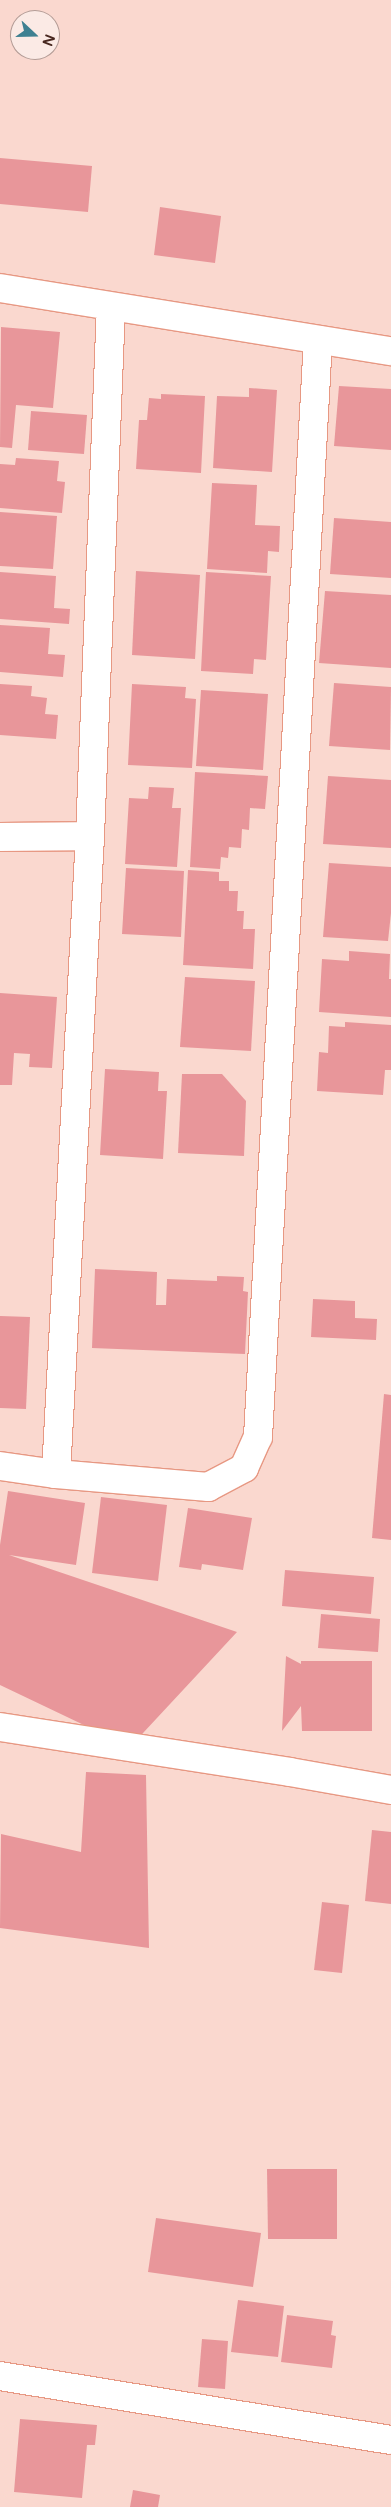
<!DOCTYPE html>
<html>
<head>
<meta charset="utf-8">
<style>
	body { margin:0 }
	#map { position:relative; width:391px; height:2507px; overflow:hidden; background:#fad8cf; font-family:"Varela Round",sans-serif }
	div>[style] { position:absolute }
	.building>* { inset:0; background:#e8969a }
	.roads { filter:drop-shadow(1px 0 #e79883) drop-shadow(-1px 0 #e79883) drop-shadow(0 1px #e79883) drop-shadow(0 -1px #e79883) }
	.street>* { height:28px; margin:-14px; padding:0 14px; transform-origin:14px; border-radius:14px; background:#fff }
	span { translate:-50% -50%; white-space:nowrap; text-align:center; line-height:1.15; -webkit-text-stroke:4px #fbeae5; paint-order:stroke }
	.north { position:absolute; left:10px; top:10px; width:50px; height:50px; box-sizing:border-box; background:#fbeae5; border:1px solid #b39c96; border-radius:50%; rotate:111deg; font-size:14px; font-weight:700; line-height:20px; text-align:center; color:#482820 }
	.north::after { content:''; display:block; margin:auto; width:18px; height:22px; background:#3e8091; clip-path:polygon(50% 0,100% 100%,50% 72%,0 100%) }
</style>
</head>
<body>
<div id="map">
	<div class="building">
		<div style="clip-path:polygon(0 158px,92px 166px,88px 212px,0 204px)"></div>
		<div style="clip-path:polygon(160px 207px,221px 216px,215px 263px,154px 255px)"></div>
		<div style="clip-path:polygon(1px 327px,60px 332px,53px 408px,16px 405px,12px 448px,0 447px)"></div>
		<div style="clip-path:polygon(339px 386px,391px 389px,391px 450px,334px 446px)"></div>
		<div style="clip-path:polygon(249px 388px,277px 390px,272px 472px,213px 468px,217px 396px,249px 397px)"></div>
		<div style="clip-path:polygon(161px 394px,205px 396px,201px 473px,136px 469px,139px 420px,147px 420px,149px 398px,161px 399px)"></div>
		<div style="clip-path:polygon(31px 411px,87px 415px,84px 454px,28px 450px)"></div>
		<div style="clip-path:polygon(16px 458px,59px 461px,57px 481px,65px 482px,62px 513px,0 508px,0 464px,15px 465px)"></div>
		<div style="clip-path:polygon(212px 483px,257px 485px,255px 525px,280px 526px,279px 552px,268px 551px,267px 573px,207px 569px)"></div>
		<div style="clip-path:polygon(0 512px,57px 516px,53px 569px,0 566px)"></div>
		<div style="clip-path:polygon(334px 518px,391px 522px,391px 578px,330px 574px)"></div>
		<div style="clip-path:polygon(136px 571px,200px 575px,195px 659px,132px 655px)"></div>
		<div style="clip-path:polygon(0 572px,56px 576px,54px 608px,70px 609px,69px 624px,0 619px)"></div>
		<div style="clip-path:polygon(206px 572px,271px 576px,266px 660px,254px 659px,253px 674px,201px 671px)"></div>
		<div style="clip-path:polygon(325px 591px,391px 595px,391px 668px,319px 663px)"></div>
		<div style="clip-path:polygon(0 625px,50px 628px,48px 654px,65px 655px,63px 677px,0 672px)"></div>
		<div style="clip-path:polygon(334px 683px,391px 687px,390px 750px,329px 746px)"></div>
		<div style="clip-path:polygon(0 684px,32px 686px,31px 696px,47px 698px,45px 714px,58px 715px,56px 739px,0 735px)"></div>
		<div style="clip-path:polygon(132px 684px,186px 687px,185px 698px,196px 699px,192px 768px,128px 765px)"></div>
		<div style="clip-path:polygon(201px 690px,268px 694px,263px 770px,196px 766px)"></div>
		<div style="clip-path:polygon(195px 772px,268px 776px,265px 809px,250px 808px,249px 830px,242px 829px,241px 848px,229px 847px,228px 858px,221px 857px,220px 869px,190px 867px)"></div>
		<div style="clip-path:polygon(328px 776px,391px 780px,391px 848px,323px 844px)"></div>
		<div style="clip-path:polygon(149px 787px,174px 788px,172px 808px,181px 808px,177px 867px,125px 864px,129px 798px,148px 799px)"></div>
		<div style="clip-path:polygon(329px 863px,391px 867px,391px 913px,388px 941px,323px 937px)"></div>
		<div style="clip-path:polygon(126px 868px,184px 871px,181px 937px,122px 934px)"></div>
		<div style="clip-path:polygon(188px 870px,219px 872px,219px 881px,229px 881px,229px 891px,238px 891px,237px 911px,244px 911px,243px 929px,255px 929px,253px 969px,183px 965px)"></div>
		<div style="clip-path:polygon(349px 951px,390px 954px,389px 979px,391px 979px,391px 1017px,319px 1012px,322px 959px,349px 961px)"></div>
		<div style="clip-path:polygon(185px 977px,255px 981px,251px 1051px,180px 1047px)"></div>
		<div style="clip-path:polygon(0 993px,57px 997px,52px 1068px,29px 1067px,30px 1054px,14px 1053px,12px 1085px,0 1085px)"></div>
		<div style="clip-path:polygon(345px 1022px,391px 1025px,391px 1070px,385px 1070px,383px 1095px,317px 1091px,319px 1052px,328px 1053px,329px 1026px,345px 1027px)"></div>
		<div style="clip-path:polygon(105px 1069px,159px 1072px,158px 1091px,167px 1091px,163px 1159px,100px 1155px)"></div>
		<div style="clip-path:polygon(182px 1074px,222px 1074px,246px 1101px,244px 1156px,178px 1153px)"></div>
		<div style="clip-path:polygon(95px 1269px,157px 1272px,156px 1305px,166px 1305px,167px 1279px,217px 1281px,217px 1276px,244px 1277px,243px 1291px,248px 1292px,245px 1354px,92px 1348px)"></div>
		<div style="clip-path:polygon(313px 1299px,355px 1301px,355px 1318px,377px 1319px,376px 1340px,311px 1337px)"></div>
		<div style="clip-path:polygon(0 1316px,30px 1317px,26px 1409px,0 1408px)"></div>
		<div style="clip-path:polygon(384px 1394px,391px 1395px,391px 1540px,372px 1538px)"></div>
		<div style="clip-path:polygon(8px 1491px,85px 1503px,76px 1565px,9px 1555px,237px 1632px,130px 1747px,0 1685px,0 1545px)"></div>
		<div style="clip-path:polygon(101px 1497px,167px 1505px,158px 1581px,92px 1573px)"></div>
		<div style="clip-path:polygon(188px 1508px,252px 1518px,243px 1570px,202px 1564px,201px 1570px,179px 1567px)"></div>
		<div style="clip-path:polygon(285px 1570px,374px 1577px,371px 1614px,282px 1606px)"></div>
		<div style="clip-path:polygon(321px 1614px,380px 1619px,378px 1652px,318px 1648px)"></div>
		<div style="clip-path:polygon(286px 1656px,301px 1664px,301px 1661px,372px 1661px,372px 1731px,302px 1731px,301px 1706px,282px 1731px)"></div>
		<div style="clip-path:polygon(86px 1772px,146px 1775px,149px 1948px,0 1928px,1px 1834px,81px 1852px)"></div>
		<div style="clip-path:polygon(372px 1830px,391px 1832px,391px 1904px,365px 1901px)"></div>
		<div style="clip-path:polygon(322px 1902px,349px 1905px,342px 1973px,314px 1970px)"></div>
		<div style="clip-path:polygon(267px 2169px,337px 2169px,337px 2239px,268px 2239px)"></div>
		<div style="clip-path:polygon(156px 2218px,261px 2233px,253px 2287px,148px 2272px)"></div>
		<div style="clip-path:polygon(238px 2300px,284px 2306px,278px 2357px,231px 2352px)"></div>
		<div style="clip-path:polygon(287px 2315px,333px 2321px,331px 2335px,336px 2336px,332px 2368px,281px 2362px)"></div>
		<div style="clip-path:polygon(202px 2339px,228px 2341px,225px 2389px,198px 2387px)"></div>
		<div style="clip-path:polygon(20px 2419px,97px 2425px,95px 2445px,87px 2445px,82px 2498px,14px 2492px)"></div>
		<div style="clip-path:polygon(133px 2490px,160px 2495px,158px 2507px,130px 2507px)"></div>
	</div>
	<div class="roads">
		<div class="street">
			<div style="left:0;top:288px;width:396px;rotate:9.2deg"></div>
			<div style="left:0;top:837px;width:90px;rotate:-0.6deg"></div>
			<div style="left:0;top:1466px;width:57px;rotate:8.1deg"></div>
			<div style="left:56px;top:1474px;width:153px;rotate:4.9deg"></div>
			<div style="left:208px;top:1487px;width:41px;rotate:-27.8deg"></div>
			<div style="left:244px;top:1468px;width:34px;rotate:-66deg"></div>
			<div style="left:258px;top:1437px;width:1099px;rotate:-86.87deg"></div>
			<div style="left:56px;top:1474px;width:639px;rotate:-86.95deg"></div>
			<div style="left:90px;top:836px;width:529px;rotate:-87.73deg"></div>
			<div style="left:0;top:1727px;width:293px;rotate:8.8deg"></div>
			<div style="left:290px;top:1772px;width:103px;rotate:10.1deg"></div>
			<div style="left:0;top:2376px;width:396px;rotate:9.3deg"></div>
		</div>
	</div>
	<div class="north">N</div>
</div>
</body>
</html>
